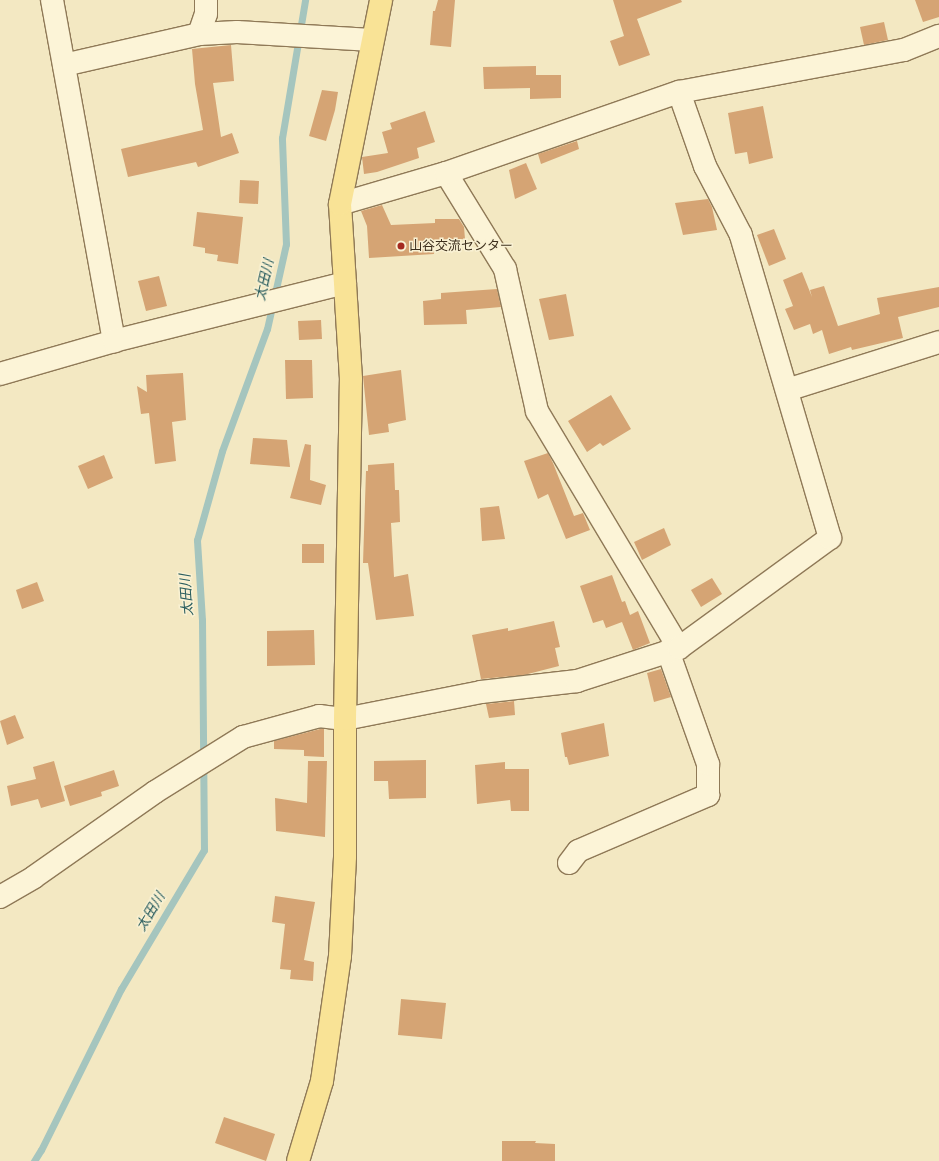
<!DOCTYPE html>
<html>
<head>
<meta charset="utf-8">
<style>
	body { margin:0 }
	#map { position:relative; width:939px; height:1161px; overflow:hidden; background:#f3e8c2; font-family:Spectral,"Noto Sans JP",serif }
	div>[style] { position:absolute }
	.stream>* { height:7px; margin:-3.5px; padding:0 3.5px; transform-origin:3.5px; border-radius:3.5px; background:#a5c5be }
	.building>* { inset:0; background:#d5a474 }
	.roads { filter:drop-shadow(1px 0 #8f7957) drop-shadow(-1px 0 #8f7957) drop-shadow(0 1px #8f7957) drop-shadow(0 -1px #8f7957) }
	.minor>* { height:22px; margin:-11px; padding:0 11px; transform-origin:11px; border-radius:11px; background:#fcf4d7 }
	.major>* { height:22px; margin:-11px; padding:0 11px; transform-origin:11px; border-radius:11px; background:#f9e396 }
	.dots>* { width:11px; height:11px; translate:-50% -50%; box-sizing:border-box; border:2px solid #f9f1d3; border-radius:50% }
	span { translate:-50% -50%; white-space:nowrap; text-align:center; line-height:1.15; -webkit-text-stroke:3px #f9f1d3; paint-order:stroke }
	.poi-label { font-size:13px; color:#3d2f1d }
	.left { translate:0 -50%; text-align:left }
	.water-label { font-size:14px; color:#2a5d5e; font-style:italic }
</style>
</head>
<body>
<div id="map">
	<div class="stream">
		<div style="left:34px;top:1161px;width:13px;rotate:-58deg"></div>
		<div style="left:41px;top:1150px;width:180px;rotate:-63.6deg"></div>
		<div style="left:121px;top:989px;width:162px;rotate:-59.2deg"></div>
		<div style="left:204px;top:850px;width:230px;rotate:-90.5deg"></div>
		<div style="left:202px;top:620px;width:80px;rotate:-93.6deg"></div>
		<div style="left:197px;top:540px;width:92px;rotate:-74.3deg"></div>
		<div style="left:222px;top:451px;width:130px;rotate:-69.8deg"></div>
		<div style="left:267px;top:329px;width:87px;rotate:-77.4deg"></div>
		<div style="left:286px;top:244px;width:106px;rotate:-92.2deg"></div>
		<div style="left:282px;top:138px;width:140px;rotate:-80.5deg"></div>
	</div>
	<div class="building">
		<div style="clip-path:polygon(438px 0,455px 0,451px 47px,430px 45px,433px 11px,435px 11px)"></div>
		<div style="clip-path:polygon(613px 0,681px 0,682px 2px,637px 19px,650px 55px,619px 66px,610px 41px,624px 36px)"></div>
		<div style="clip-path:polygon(915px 0,939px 0,939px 17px,923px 22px)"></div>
		<div style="clip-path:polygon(884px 22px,888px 40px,864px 45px,860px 27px)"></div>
		<div style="clip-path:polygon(231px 45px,234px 81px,213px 83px,221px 137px,232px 133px,239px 153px,198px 167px,196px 162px,128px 177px,121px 149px,203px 130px,195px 84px,192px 49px)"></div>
		<div style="clip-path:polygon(536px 66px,536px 75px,561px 75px,561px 98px,530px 99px,530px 88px,484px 89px,483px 67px)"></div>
		<div style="clip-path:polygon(322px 90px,338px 92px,335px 110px,326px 141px,309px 136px)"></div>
		<div style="clip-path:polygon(763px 106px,773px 158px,749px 164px,747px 152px,735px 154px,728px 113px)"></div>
		<div style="clip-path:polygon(425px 111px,435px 142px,417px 148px,419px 158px,377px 172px,364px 174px,362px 157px,388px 153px,382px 132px,392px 129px,390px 123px)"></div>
		<div style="clip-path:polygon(577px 141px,579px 149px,541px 164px,538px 154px)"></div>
		<div style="clip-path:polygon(526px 163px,537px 189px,515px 199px,509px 170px)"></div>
		<div style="clip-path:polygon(240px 180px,259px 181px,258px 204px,239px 203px)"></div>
		<div style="clip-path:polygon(708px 199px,712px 207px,717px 230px,683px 235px,675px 203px)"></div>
		<div style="clip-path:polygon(382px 205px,391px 225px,435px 223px,435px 219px,459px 219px,464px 227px,465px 239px,433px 240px,434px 254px,369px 258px,367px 226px,361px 211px)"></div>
		<div style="clip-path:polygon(197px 212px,243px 217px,238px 264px,217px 261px,218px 255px,205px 253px,205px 248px,193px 246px)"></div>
		<div style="clip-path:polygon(774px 229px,786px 259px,769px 266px,757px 235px)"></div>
		<div style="clip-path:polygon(802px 272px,812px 297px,810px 290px,824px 286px,838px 326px,880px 314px,877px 298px,939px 287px,939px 307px,898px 317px,903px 338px,852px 350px,851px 347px,829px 354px,822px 330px,813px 334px,810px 324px,794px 330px,785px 309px,793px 306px,783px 280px)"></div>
		<div style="clip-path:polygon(159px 276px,167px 306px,146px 311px,138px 281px)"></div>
		<div style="clip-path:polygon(497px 289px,501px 307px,466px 310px,467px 324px,424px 325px,423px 301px,441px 299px,441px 293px)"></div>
		<div style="clip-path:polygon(566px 294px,574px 336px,549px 340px,539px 299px)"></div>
		<div style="clip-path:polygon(321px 320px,322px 339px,299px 340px,298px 321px)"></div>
		<div style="clip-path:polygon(285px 360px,312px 360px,313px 398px,286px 399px)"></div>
		<div style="clip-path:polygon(401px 370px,406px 420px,388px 424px,389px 432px,369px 435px,363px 376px)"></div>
		<div style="clip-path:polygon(183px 373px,186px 420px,172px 422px,176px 461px,155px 464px,149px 413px,141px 414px,137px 386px,147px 392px,146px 375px)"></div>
		<div style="clip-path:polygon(611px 395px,631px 429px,603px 446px,600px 443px,587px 452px,568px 421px)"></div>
		<div style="clip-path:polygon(253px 438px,287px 440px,290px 467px,250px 464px)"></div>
		<div style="clip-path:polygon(305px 444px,311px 445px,310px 480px,326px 485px,321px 505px,290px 498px)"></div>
		<div style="clip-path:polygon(548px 453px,553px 463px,574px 516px,583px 513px,590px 530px,566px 539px,548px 494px,538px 499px,524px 461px)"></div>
		<div style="clip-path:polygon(104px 455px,113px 478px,88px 489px,78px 466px)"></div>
		<div style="clip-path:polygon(394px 463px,395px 490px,399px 490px,400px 522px,391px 523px,394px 577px,408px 574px,414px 616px,376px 620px,368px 563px,363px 563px,366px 471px,368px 471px,368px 465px)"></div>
		<div style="clip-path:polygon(499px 506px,505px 539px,482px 541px,480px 508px)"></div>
		<div style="clip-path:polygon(664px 528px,671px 545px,642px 560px,634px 542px)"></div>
		<div style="clip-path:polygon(302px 544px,324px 544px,324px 563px,302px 563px)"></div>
		<div style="clip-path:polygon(612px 575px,622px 602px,625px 601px,630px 615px,638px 611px,650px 643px,633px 650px,622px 622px,606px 628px,603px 620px,593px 623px,580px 586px)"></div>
		<div style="clip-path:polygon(712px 578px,722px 594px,701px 607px,691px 590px)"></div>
		<div style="clip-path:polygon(37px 582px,44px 601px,22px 609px,16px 590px)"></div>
		<div style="clip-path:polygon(554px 621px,560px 647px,555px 648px,559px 666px,524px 675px,481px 679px,472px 635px,508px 628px,508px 631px)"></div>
		<div style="clip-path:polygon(314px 630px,315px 665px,267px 666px,267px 631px)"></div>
		<div style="clip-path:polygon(661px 669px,671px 697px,654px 702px,647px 673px)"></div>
		<div style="clip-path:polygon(514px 701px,515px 715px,489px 718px,486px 704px)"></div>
		<div style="clip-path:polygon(15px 715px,24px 738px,7px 745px,0 721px)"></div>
		<div style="clip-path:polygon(604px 723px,609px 756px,569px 765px,567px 757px,565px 757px,561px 733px)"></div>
		<div style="clip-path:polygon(320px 729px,324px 729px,324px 757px,304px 756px,304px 750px,274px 749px,274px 741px)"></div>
		<div style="clip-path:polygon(426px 760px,426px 798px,389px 799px,388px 781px,374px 781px,374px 761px)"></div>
		<div style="clip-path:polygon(54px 761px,65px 801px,41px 808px,38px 799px,11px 806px,7px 786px,36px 779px,33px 767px)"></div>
		<div style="clip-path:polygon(308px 761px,327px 761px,325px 837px,276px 831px,275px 798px,307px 803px)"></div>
		<div style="clip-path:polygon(505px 762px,505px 769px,529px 769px,529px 811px,511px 811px,510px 800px,477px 804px,475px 765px)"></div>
		<div style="clip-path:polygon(114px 770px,119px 786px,101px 792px,102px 796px,70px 806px,64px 786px)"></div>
		<div style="clip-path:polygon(275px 896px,315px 902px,304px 960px,314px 962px,313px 981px,290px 979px,291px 970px,280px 969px,285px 924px,272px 922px)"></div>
		<div style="clip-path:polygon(401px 999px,446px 1003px,442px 1039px,398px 1035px)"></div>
		<div style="clip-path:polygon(224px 1117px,275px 1134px,266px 1161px,215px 1143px)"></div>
		<div style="clip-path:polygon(502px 1141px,536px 1141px,535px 1143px,555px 1144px,555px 1161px,502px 1161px)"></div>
	</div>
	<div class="roads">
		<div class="minor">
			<div style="left:52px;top:0;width:347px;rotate:79.7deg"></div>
			<div style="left:199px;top:34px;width:38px;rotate:-3deg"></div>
			<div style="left:237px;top:32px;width:135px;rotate:3.4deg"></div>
			<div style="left:64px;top:65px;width:139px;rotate:-12.9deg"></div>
			<div style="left:199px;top:34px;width:21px;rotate:-71deg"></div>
			<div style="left:206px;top:14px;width:14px;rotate:-90deg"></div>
			<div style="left:446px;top:173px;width:113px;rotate:58.4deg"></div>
			<div style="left:505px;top:269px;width:146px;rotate:77.3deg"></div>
			<div style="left:537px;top:411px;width:276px;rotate:59.1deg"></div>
			<div style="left:340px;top:204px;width:110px;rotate:-16.3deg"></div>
			<div style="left:446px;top:173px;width:247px;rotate:-19.2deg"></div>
			<div style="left:679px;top:92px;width:229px;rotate:-10.6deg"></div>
			<div style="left:904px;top:50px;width:38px;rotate:-22deg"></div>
			<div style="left:0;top:374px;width:119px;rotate:-16.1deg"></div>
			<div style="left:114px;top:341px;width:238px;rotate:-14.1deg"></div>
			<div style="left:787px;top:390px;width:159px;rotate:-17.5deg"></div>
			<div style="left:569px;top:863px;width:15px;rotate:-53deg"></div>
			<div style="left:578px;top:851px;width:142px;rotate:-23.3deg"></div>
			<div style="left:708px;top:795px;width:31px;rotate:-90deg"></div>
			<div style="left:708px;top:764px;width:120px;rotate:-109.5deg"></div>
			<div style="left:0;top:897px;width:39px;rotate:-30deg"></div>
			<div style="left:34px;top:877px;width:148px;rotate:-35.1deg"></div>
			<div style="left:155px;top:792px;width:104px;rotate:-32deg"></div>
			<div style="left:243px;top:737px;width:79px;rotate:-15.4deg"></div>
			<div style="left:319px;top:716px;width:26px;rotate:7deg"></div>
			<div style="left:345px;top:719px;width:139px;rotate:-11.2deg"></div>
			<div style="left:481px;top:692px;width:97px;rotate:-6.5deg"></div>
			<div style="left:577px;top:681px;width:107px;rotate:-17.9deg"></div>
			<div style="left:679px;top:648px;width:187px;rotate:-36.1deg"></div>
			<div style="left:830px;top:538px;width:316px;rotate:-106.4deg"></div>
			<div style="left:741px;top:235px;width:78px;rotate:-117.6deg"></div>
			<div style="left:705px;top:166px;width:78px;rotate:-109.4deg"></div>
		</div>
		<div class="major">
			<div style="left:298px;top:1161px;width:84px;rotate:-73.3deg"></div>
			<div style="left:322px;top:1081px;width:126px;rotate:-81.8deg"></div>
			<div style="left:340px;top:956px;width:100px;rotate:-87.1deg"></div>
			<div style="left:345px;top:856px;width:137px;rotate:-90deg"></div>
			<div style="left:345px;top:719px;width:340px;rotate:-89deg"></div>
			<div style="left:351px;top:379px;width:175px;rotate:-93.6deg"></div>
			<div style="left:340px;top:204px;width:208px;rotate:-78.6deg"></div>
		</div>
	</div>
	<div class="dots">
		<div style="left:401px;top:246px;background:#a42a20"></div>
	</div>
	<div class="poi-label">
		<span class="left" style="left:409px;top:246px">山谷交流センター</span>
	</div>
	<div class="water-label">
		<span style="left:265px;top:280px;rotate:-77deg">太田川</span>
		<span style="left:187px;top:595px;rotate:-94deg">太田川</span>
		<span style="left:151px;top:912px;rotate:-59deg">太田川</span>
	</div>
</div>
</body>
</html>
